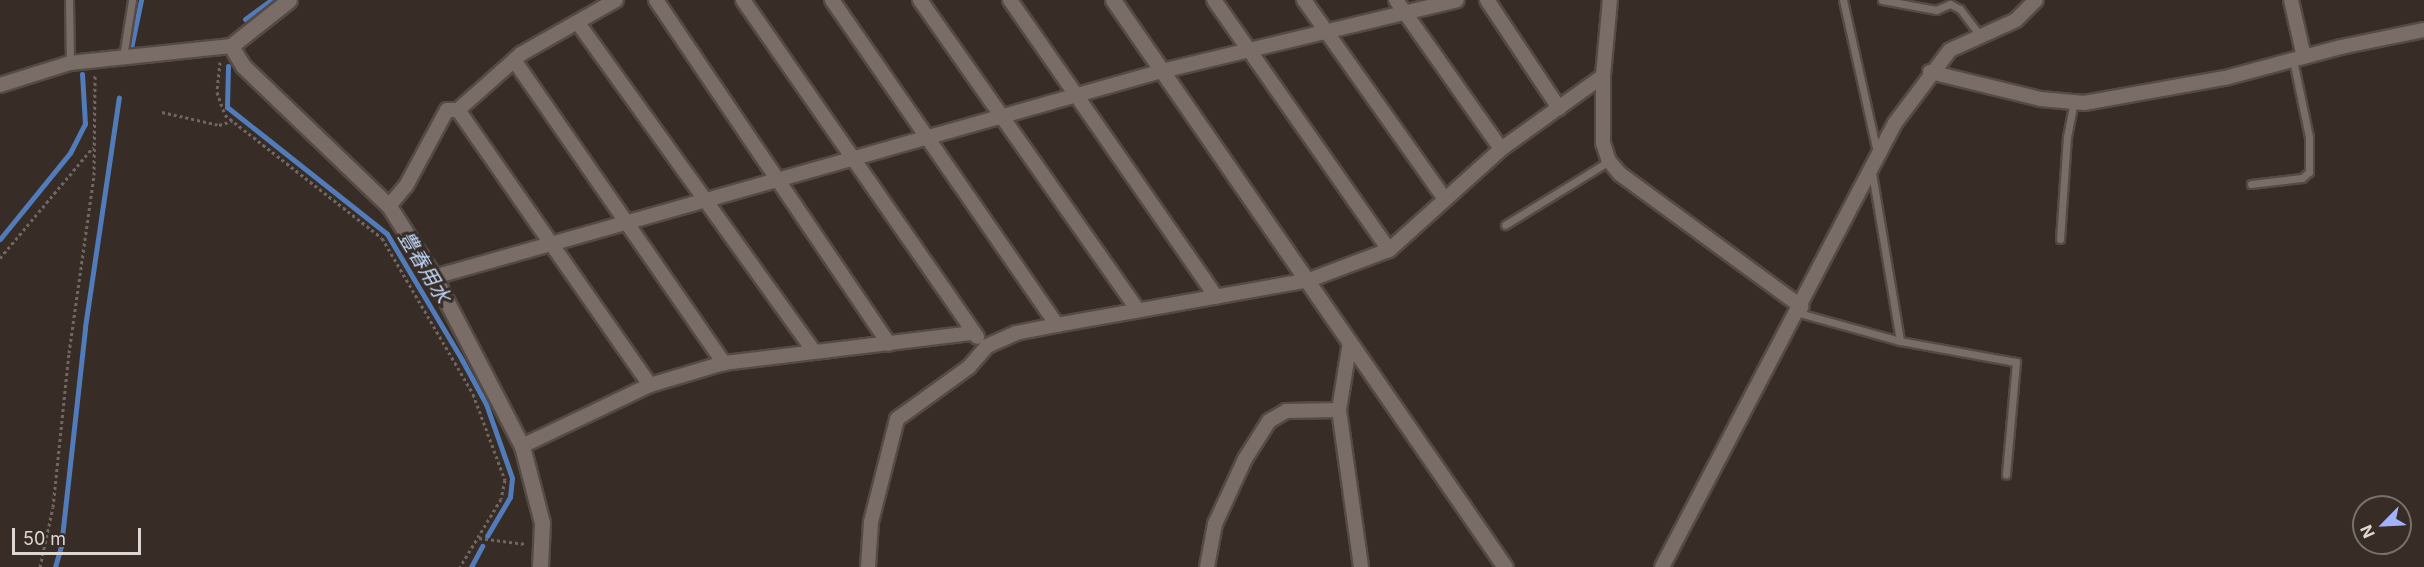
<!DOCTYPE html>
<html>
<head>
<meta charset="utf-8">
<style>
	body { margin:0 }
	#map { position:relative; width:2424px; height:567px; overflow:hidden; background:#372c26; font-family:Inter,"Noto Sans JP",sans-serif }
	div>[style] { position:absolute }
	.stream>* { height:5px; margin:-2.5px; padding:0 2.5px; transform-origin:2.5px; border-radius:2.5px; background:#517cb9 }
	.path>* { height:3px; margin-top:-1.5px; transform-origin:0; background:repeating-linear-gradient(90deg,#716762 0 3px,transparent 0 6px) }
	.roads { filter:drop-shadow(2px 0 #544a46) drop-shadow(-2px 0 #544a46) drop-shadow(0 2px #544a46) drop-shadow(0 -2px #544a46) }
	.lane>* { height:7px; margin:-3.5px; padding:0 3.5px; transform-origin:3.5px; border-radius:3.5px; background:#7a6d67 }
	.street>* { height:14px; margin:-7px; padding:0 7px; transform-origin:7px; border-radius:7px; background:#7a6d67 }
	.secondary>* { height:15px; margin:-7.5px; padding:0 7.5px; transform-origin:7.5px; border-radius:7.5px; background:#7a6d67 }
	span { translate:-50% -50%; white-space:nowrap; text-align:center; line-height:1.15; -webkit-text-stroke:6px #372c26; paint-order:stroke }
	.water-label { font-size:20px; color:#c3dbfe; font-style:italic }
	.north { position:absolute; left:2352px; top:495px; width:60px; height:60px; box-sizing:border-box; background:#372c26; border:2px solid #79706b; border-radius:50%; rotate:246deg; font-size:16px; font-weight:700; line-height:24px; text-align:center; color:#ddd6d2 }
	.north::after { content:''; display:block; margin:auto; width:21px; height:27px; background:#a3b2fd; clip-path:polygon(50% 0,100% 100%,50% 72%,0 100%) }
	.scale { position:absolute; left:12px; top:528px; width:129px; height:27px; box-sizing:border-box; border:3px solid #ddd6d2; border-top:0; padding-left:8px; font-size:18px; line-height:21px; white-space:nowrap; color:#ddd6d2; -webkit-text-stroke:4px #372c26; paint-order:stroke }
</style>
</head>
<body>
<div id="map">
	<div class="stream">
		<div style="left:245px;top:19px;width:32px;rotate:-36deg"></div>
		<div style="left:131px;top:48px;width:49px;rotate:-78.2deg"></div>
		<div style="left:228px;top:66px;width:41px;rotate:91.4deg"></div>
		<div style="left:227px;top:107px;width:204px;rotate:38.4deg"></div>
		<div style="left:387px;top:234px;width:147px;rotate:59.2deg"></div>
		<div style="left:462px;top:360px;width:50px;rotate:61.4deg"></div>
		<div style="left:486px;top:404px;width:78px;rotate:70.6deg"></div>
		<div style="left:512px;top:478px;width:19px;rotate:96deg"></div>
		<div style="left:510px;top:497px;width:45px;rotate:120.5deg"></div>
		<div style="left:0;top:239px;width:111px;rotate:-50.9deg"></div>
		<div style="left:70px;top:153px;width:33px;rotate:-63deg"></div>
		<div style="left:85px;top:124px;width:50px;rotate:-93.4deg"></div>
		<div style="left:55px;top:567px;width:22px;rotate:-74deg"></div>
		<div style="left:61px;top:546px;width:220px;rotate:-83.7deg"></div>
		<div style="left:85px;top:327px;width:232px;rotate:-81.6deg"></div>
		<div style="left:471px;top:567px;width:24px;rotate:-62deg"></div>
	</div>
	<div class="path">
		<div style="left:220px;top:62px;width:30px;rotate:96deg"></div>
		<div style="left:217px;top:92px;width:24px;rotate:71deg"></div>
		<div style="left:225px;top:115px;width:199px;rotate:38.1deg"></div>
		<div style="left:382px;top:238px;width:181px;rotate:59.7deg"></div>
		<div style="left:473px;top:394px;width:92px;rotate:69.6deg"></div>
		<div style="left:505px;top:480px;width:19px;rotate:102deg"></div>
		<div style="left:501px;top:499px;width:79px;rotate:121.1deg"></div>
		<div style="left:162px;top:112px;width:58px;rotate:12.8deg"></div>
		<div style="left:219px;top:125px;width:14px;rotate:-17deg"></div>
		<div style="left:0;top:258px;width:145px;rotate:-50deg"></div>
		<div style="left:479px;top:538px;width:47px;rotate:7.3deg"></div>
		<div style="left:40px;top:567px;width:61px;rotate:-77.8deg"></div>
		<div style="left:53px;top:507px;width:155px;rotate:-84.1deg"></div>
		<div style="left:69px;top:353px;width:180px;rotate:-82deg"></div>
		<div style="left:94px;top:175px;width:100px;rotate:-89.4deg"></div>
	</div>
	<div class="roads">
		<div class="lane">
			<div style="left:69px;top:0;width:63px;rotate:89.1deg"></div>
			<div style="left:1843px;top:0;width:156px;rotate:77.4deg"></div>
			<div style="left:1882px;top:0;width:55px;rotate:10.5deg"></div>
			<div style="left:1936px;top:10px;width:15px;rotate:-23deg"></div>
			<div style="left:1950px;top:4px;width:11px;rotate:27deg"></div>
			<div style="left:1960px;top:9px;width:34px;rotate:53deg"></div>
			<div style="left:123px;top:57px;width:58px;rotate:-81deg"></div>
			<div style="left:1872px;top:173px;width:170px;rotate:80.5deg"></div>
			<div style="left:2251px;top:184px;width:51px;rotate:-6.7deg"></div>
			<div style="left:2302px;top:178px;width:9px;rotate:-41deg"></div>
			<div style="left:2309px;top:172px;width:35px;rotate:-90deg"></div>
			<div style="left:2309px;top:137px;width:79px;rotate:-101.7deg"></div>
			<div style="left:1505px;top:225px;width:122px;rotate:-31.6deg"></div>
			<div style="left:2060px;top:239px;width:102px;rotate:-86.1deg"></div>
			<div style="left:2067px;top:137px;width:36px;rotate:-79deg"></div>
			<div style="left:1799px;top:313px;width:105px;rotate:15.5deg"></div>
			<div style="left:1900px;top:341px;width:118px;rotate:10.3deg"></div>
			<div style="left:2016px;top:362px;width:113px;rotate:95.1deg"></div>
		</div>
		<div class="street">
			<div style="left:656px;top:0;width:415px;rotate:55.9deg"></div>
			<div style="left:743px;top:0;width:410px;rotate:55.2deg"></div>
			<div style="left:832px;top:0;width:395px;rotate:55.3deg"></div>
			<div style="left:920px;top:0;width:378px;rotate:54.9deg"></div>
			<div style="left:1010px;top:0;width:361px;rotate:55.2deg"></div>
			<div style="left:1214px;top:0;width:305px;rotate:55deg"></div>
			<div style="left:1304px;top:0;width:242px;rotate:54.7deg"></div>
			<div style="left:1396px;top:0;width:182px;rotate:54.8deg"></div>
			<div style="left:1487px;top:0;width:130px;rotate:56.3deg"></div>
			<div style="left:1610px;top:0;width:76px;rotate:95.3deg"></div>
			<div style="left:1603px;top:76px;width:67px;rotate:90deg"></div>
			<div style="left:1603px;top:143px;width:19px;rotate:72deg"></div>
			<div style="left:1609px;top:161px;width:17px;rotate:50deg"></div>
			<div style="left:1620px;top:174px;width:225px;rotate:36.2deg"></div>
			<div style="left:2291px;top:0;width:58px;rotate:77.2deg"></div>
			<div style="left:578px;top:23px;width:403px;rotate:54.3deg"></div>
			<div style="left:514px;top:60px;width:369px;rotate:55.3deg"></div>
			<div style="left:1930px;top:72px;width:114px;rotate:13.7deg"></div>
			<div style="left:2041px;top:99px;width:43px;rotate:5.3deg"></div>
			<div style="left:2084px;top:103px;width:143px;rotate:-10.1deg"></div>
			<div style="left:2225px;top:78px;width:120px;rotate:-15deg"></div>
			<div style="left:2341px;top:47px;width:85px;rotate:-11.6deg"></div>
			<div style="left:0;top:85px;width:73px;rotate:-17.4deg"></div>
			<div style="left:70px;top:63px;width:162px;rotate:-6deg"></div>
			<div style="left:458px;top:110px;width:335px;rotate:55.1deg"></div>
			<div style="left:389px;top:206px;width:26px;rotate:-50deg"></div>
			<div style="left:406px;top:186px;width:86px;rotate:-61.7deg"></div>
			<div style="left:447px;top:110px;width:11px"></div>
			<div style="left:458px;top:110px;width:84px;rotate:-41.6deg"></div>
			<div style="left:521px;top:54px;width:109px;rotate:-29.6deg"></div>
			<div style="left:434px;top:277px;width:757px;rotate:-15.8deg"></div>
			<div style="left:1162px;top:71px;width:303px;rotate:-13.5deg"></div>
			<div style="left:1350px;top:342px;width:69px;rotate:99.2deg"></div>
			<div style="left:1339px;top:410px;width:159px;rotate:82deg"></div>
			<div style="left:522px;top:446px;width:142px;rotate:-25.5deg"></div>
			<div style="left:650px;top:385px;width:77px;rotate:-16.6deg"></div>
			<div style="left:724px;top:363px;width:250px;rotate:-6.9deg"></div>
			<div style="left:868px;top:567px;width:45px;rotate:-86.2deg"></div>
			<div style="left:871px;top:522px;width:106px;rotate:-75.8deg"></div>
			<div style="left:897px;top:419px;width:89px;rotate:-35.8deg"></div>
			<div style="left:969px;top:367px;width:28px;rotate:-49deg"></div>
			<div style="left:987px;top:346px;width:32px;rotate:-24deg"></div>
			<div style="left:1016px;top:333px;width:42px;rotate:-11deg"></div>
			<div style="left:1057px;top:325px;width:256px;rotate:-10.1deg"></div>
			<div style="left:1309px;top:280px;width:85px;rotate:-20.6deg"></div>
			<div style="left:1389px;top:250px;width:151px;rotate:-42deg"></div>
			<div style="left:1501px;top:149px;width:125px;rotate:-35.6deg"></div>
			<div style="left:1207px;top:567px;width:44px;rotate:-79.5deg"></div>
			<div style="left:1215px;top:524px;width:72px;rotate:-65.2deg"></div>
			<div style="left:1245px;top:459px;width:45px;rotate:-57.7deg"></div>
			<div style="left:1269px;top:421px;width:20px;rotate:-30deg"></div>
			<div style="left:1286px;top:411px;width:53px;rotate:-1.1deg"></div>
			<div style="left:1662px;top:567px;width:501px;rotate:-62.31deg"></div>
			<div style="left:1895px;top:123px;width:91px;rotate:-53deg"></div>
			<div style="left:1950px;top:50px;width:72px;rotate:-24.4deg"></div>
			<div style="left:2016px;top:20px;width:28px;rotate:-45deg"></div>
		</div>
		<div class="secondary">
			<div style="left:289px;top:0;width:74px;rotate:141.6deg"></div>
			<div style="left:231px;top:46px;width:23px;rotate:59deg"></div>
			<div style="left:243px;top:66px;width:202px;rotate:43.8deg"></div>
			<div style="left:389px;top:206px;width:84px;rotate:57.6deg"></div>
			<div style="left:434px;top:277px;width:191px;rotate:62.5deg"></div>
			<div style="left:522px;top:446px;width:80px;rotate:75.4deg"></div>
			<div style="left:542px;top:523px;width:44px;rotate:92.6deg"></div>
			<div style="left:1113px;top:0;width:689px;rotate:55.34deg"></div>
		</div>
	</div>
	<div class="water-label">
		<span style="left:424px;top:267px;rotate:59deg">豊春用水</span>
	</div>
	<div class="north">N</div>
	<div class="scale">50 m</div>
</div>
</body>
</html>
